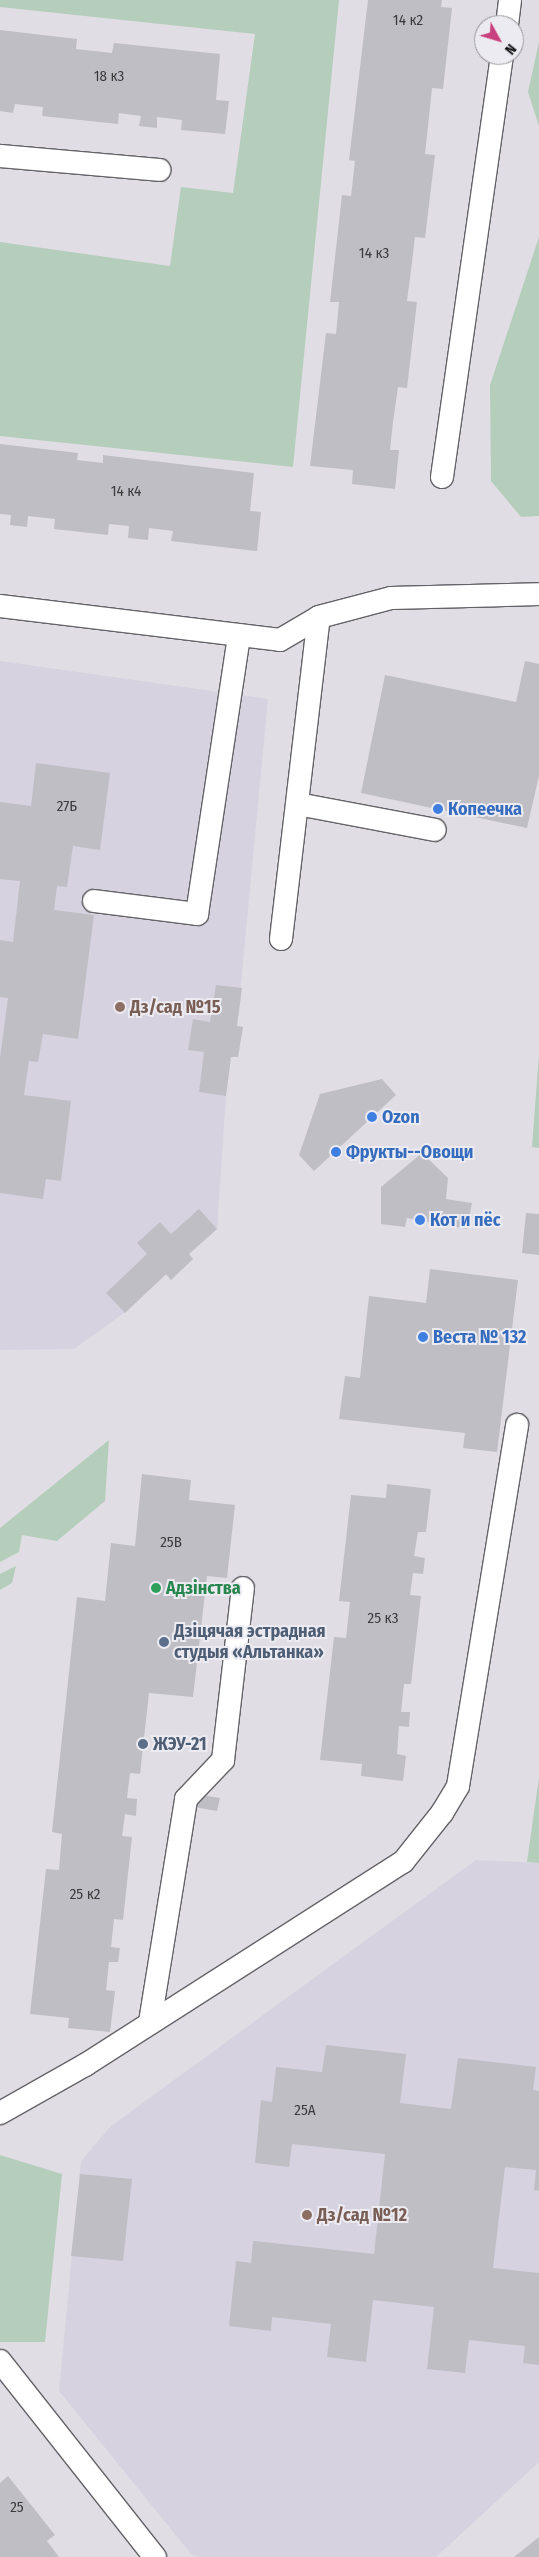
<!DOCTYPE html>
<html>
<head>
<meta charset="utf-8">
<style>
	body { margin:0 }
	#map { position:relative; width:539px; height:2557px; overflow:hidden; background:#e0dee4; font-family:"Fira Sans Condensed",sans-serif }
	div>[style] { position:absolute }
	.built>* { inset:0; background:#d6d2e0 }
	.green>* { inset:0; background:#b5cdbb }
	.building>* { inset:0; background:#bfbec4 }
	.roads { filter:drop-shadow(1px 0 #646368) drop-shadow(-1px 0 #646368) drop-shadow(0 1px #646368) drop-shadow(0 -1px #646368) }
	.lane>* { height:22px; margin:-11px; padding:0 11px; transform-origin:11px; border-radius:11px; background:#fff }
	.dots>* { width:14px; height:14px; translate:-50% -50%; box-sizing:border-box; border:2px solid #edebf2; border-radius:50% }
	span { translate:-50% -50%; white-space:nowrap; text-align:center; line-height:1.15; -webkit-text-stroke:4px #edebf2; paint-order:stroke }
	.number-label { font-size:15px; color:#3b3a3d }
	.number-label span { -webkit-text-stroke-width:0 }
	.shop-label { font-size:18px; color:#366cbe; font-weight:700 }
	.left { translate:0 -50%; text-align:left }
	.education-label { font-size:18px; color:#785e54; font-weight:700 }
	.leisure-label { font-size:18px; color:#27864d; font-weight:700 }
	.service-label { font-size:18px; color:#4e5e75; font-weight:700 }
	.north { position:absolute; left:474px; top:15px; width:50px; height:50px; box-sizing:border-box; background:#edebf2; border:1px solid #949398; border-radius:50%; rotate:129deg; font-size:14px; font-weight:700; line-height:20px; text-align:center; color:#0f0e10 }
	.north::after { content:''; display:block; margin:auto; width:18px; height:22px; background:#c8407d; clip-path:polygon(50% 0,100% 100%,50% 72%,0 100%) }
</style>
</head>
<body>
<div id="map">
	<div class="built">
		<div style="clip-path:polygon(0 661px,268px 699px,237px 1026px,243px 1027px,238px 1057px,231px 1057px,226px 1096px,217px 1229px,189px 1254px,193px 1259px,171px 1280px,166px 1275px,124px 1313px,74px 1349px,0 1350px)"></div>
		<div style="clip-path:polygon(476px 1860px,539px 1863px,539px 2462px,436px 2557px,199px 2557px,191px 2554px,59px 2391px,81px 2161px,111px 2126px)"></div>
	</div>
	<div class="green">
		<div style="clip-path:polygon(0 0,339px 0,293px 467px,0 436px,0 242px,170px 266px,181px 187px,233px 193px,255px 34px,0 7px)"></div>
		<div style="clip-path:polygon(539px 42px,539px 126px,528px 92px)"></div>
		<div style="clip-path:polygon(539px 237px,539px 516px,521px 517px,491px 481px,490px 385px)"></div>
		<div style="clip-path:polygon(539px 1054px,539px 1148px,532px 1147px)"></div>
		<div style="clip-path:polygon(109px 1440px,105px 1501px,57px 1541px,22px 1535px,19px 1552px,0 1562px,0 1528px)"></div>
		<div style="clip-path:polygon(16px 1566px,12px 1583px,0 1590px,0 1574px)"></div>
		<div style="clip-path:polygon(539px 1777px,539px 1863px,527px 1862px)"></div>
		<div style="clip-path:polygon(0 2155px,62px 2174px,45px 2342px,0 2342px)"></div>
	</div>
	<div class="building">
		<div style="clip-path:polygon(368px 0,442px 0,441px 7px,452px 8px,443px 89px,432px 88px,425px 154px,435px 155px,425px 238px,415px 237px,411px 270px,407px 301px,417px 302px,407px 388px,398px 387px,393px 422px,390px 450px,399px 450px,395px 489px,352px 484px,353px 470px,310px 466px,326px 333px,336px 334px,339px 302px,330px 302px,342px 195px,351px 196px,355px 161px,349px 160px)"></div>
		<div style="clip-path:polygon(0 30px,77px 39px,76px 49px,112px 53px,114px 43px,220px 54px,216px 100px,229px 101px,225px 134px,181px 130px,182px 120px,157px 117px,157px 128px,139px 126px,141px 116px,119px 113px,118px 124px,42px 116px,43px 107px,15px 104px,13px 113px,0 111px)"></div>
		<div style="clip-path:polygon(0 444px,78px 453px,77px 460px,103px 463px,103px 455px,254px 473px,250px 511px,261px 512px,257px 551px,171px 541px,173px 531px,149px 528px,148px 540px,128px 538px,129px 526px,109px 524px,108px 535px,54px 529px,55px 519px,28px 516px,27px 527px,10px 525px,11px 515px,0 514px)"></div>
		<div style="clip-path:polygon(525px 661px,539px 664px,539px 776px,527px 828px,361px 793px,385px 675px,516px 702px)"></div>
		<div style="clip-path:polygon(36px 763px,110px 773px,100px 850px,73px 846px,67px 887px,57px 886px,54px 910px,94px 915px,78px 1039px,43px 1034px,38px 1062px,29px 1061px,24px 1095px,71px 1101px,61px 1181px,46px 1179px,43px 1199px,0 1193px,0 1058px,8px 998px,0 997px,0 940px,13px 942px,20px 881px,0 879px,0 802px,31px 806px)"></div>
		<div style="clip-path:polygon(216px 985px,242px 988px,237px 1026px,243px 1027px,238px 1057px,231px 1057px,226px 1096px,199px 1092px,204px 1052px,188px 1050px,193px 1019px,210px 1022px)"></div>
		<div style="clip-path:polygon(382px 1079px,396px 1095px,314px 1171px,299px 1155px,320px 1094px)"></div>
		<div style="clip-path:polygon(422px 1153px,448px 1178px,446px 1199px,472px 1203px,467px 1229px,407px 1218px,405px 1227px,381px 1224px,381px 1187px)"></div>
		<div style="clip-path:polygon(199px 1209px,217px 1229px,189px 1254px,193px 1259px,171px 1280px,166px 1274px,125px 1313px,106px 1293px,147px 1254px,137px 1243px,160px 1222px,171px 1234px)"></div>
		<div style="clip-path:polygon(526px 1213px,539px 1214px,539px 1255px,522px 1253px)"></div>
		<div style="clip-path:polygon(430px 1269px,518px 1280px,497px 1452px,463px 1448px,465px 1433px,339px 1419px,345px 1376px,360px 1378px,369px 1296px,426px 1303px)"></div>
		<div style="clip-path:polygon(142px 1474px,191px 1480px,189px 1500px,235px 1505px,227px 1578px,207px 1576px,193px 1697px,149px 1693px,140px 1774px,130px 1773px,127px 1798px,137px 1799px,136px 1816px,125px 1814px,122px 1836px,132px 1837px,123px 1920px,114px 1919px,111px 1947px,120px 1948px,118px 1962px,109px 1962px,106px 1990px,115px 1991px,110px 2032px,68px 2028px,69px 2018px,30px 2014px,46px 1869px,59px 1870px,62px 1834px,52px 1832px,77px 1597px,105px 1601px,111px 1543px,135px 1546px)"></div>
		<div style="clip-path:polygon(387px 1484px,431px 1489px,426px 1532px,418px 1532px,414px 1556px,425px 1558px,423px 1574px,413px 1573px,410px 1595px,421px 1596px,411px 1684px,404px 1684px,401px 1712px,410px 1712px,409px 1727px,399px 1726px,397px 1754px,406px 1756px,403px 1781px,361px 1776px,362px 1764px,320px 1760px,334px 1637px,346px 1638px,350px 1602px,339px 1601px,351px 1495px,386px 1498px)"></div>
		<div style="clip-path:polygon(196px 1794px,220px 1798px,217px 1811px,194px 1807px)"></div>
		<div style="clip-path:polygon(326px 2045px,406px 2054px,400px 2103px,451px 2109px,458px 2058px,536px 2067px,533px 2090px,539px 2091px,539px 2191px,534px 2190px,536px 2170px,505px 2167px,493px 2268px,539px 2273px,539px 2365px,523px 2363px,525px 2346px,469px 2340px,465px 2373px,427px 2369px,434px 2307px,373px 2300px,366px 2362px,327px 2357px,331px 2324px,272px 2317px,271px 2331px,229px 2326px,236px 2261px,251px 2263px,253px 2241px,374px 2254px,385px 2154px,292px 2144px,289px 2167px,255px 2163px,261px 2100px,272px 2102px,276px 2067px,322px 2072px)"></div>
		<div style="clip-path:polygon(80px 2174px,132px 2179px,123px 2261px,71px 2256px)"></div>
		<div style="clip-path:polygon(8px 2476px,55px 2535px,47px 2541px,59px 2557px,0 2557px,0 2483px)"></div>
		<div style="clip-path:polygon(539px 2537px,539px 2557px,514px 2557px)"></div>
	</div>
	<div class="roads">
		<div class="lane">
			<div style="left:507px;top:25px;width:25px;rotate:-83deg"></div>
			<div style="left:0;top:156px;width:160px;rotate:5deg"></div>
			<div style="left:442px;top:477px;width:426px;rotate:-81.9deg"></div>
			<div style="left:0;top:606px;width:282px;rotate:6.9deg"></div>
			<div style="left:280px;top:640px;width:45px;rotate:-30.5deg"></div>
			<div style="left:319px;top:617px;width:74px;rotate:-14.8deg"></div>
			<div style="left:391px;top:598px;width:148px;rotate:-1.5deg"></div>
			<div style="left:298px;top:804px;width:139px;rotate:10.7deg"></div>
			<div style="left:94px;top:901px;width:104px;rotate:7.2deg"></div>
			<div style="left:197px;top:914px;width:282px;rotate:-81.4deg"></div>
			<div style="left:281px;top:939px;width:324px;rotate:-83.3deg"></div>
			<div style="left:150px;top:2022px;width:226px;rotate:-80.8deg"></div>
			<div style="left:186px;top:1799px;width:54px;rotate:-46.5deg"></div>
			<div style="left:223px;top:1760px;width:173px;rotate:-83.4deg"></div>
			<div style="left:0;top:2113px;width:98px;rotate:-29.5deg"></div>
			<div style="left:85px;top:2065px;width:377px;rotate:-32.6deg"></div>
			<div style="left:403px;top:1862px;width:63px;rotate:-51.5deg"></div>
			<div style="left:442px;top:1813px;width:31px;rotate:-59deg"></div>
			<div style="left:458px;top:1786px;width:366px;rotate:-80.7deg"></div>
			<div style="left:0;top:2361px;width:250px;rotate:51.7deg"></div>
		</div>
	</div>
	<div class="dots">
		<div style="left:438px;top:809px;background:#3f7fe0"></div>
		<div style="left:120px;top:1007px;background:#8d6e63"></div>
		<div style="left:372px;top:1117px;background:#3f7fe0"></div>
		<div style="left:336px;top:1152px;background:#3f7fe0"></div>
		<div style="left:420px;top:1220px;background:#3f7fe0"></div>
		<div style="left:423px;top:1337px;background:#3f7fe0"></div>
		<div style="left:156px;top:1588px;background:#2e9e5b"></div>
		<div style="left:164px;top:1642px;background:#5c6f8a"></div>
		<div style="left:143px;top:1744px;background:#5c6f8a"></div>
		<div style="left:307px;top:2215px;background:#8d6e63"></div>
	</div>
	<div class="number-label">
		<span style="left:408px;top:21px">14 к2</span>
		<span style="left:109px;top:77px">18 к3</span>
		<span style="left:374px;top:254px">14 к3</span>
		<span style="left:126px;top:492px">14 к4</span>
		<span style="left:67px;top:807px">27Б</span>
		<span style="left:171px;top:1543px">25В</span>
		<span style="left:383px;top:1619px">25 к3</span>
		<span style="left:85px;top:1895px">25 к2</span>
		<span style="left:305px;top:2111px">25А</span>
		<span style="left:17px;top:2508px">25</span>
	</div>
	<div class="shop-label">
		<span class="left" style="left:448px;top:809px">Копеечка</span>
		<span class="left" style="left:382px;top:1117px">Ozon</span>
		<span class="left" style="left:346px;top:1152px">Фрукты--Овощи</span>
		<span class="left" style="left:430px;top:1220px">Кот и пёс</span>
		<span class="left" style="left:433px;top:1337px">Веста № 132</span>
	</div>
	<div class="education-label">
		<span class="left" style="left:130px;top:1007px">Дз/сад №15</span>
		<span class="left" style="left:317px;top:2215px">Дз/сад №12</span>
	</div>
	<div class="leisure-label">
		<span class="left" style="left:166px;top:1588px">Адзінства</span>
	</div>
	<div class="service-label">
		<span class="left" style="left:174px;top:1642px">Дзіцячая эстрадная<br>студыя «Альтанка»</span>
		<span class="left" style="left:153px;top:1744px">ЖЭУ-21</span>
	</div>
	<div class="north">N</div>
</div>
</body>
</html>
